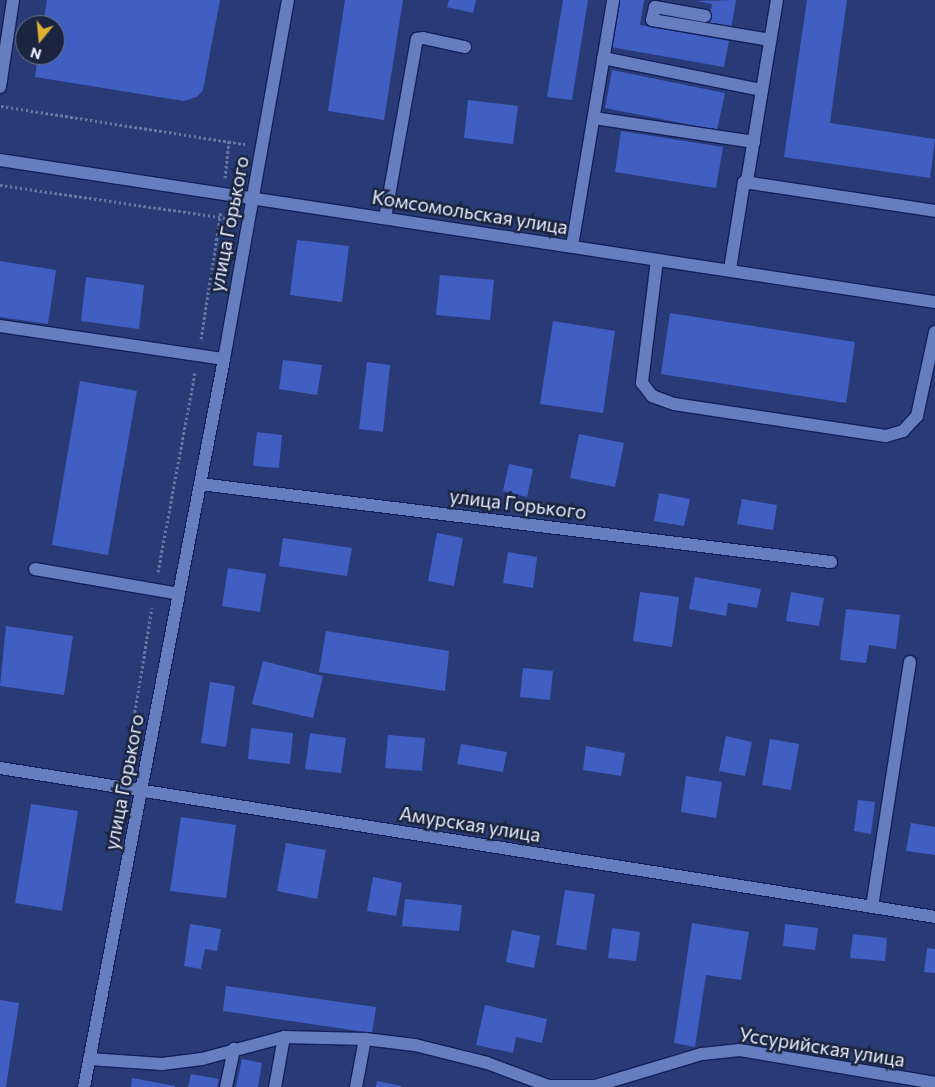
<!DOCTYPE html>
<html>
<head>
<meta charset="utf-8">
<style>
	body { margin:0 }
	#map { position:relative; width:935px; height:1087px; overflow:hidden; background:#293b76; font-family:Commissioner,sans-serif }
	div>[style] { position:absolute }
	.building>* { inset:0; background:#415ec3 }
	.path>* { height:3px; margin-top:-1.5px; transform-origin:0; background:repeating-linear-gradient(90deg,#6876a2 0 2.5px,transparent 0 5px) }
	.roads { filter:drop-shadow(1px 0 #121f58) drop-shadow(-1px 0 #121f58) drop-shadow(0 1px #121f58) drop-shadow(0 -1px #121f58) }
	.lane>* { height:12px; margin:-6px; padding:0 6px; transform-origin:6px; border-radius:6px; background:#667ebf }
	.street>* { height:12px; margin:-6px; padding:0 6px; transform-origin:6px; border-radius:6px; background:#667ebf }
	.secondary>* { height:12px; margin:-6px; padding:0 6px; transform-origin:6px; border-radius:6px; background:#667ebf }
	span { translate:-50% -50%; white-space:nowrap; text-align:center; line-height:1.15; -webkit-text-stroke:5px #1b2540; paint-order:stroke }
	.street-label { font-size:19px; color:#e8eefd }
	.north { position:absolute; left:15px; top:15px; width:50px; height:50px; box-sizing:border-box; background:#1b2540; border:1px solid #6d758c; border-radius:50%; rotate:197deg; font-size:14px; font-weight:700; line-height:20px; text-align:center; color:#e8eefd }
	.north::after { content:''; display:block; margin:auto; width:18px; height:22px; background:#ddb133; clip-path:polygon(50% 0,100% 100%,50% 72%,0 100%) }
</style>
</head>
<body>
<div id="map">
	<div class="building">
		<div style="clip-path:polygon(47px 0,220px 0,203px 90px,197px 97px,184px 101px,35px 77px,38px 55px,55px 55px,55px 25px,43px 25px)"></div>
		<div style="clip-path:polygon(345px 0,403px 0,384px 120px,328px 111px)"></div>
		<div style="clip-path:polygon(449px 0,476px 0,473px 13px,447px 7px)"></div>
		<div style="clip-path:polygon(563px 0,588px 0,572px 100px,547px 97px)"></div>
		<div style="clip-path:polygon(619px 0,644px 0,640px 25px,729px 41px,724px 67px,611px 47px)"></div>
		<div style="clip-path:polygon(736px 0,731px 28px,708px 24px,712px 4px,697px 1px)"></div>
		<div style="clip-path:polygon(807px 0,847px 0,830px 123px,935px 139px,930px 178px,784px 157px)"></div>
		<div style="clip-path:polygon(612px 70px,725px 93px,717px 130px,605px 108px)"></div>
		<div style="clip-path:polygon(468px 100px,518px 106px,513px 144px,464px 138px)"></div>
		<div style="clip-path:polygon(621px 131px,723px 147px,716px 188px,615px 172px)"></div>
		<div style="clip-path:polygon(297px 240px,349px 246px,342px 302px,290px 295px)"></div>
		<div style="clip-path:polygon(0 261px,56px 270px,48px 324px,0 317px)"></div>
		<div style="clip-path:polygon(440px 275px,494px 280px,490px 320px,436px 315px)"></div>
		<div style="clip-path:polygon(86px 277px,144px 285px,139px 329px,81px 321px)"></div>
		<div style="clip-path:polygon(670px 313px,855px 342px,846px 403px,661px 374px)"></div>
		<div style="clip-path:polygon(553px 321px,615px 331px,603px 413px,540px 404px)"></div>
		<div style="clip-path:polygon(283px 360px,322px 365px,317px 395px,279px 389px)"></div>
		<div style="clip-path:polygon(367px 362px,390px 365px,383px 432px,359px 429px)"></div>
		<div style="clip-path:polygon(80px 381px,137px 391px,108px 555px,52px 545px)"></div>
		<div style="clip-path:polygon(257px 432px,282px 435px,279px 468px,253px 466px)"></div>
		<div style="clip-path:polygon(579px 434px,624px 443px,615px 487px,570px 478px)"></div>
		<div style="clip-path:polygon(509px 464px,533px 469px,527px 497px,503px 491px)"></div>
		<div style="clip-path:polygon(659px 493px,690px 499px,684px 526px,654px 521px)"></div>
		<div style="clip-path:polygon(742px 499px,777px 505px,773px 530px,737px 524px)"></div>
		<div style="clip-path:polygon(437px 533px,463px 538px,454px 586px,428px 581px)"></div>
		<div style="clip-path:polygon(283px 538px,352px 548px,347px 576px,279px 566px)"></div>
		<div style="clip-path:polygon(508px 552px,537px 557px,533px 588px,503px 583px)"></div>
		<div style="clip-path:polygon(228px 568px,266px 574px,260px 612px,222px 606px)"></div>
		<div style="clip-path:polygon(695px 577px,761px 589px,757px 608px,728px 603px,726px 616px,689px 609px)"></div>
		<div style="clip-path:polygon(640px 592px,679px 597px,672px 647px,633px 641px)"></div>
		<div style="clip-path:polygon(791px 592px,824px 598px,819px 626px,786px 621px)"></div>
		<div style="clip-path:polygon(846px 609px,900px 615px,896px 649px,869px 645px,866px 663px,840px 660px)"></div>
		<div style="clip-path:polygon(6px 626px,73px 636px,64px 695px,0 686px)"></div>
		<div style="clip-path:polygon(326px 631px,449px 651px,445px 691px,319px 672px)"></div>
		<div style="clip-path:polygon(263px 661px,323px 676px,313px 718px,252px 704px)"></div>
		<div style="clip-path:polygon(523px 668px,553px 671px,550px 700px,520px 697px)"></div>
		<div style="clip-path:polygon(210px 682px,235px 686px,226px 747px,201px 743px)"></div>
		<div style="clip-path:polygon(251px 728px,293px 733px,290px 764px,248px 759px)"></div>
		<div style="clip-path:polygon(310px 733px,346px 738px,341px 773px,305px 769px)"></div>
		<div style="clip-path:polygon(388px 735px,425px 738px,422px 771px,385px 768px)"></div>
		<div style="clip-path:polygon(726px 736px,752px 742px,745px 776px,719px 771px)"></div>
		<div style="clip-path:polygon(770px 739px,799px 744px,791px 790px,762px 785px)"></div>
		<div style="clip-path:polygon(461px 744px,507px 752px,503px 772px,457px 764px)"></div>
		<div style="clip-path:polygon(586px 746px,625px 753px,621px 776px,583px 770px)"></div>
		<div style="clip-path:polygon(686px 776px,722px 782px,716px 818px,681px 812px)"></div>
		<div style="clip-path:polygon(858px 800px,875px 802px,871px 834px,854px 831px)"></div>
		<div style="clip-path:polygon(31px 804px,78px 811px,62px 911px,15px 903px)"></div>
		<div style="clip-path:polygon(181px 817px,236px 825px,226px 898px,170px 891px)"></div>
		<div style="clip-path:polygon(911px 823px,935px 827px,935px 855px,906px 851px)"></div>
		<div style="clip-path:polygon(286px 843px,326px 850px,317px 899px,277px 891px)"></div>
		<div style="clip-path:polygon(373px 877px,402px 883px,396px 916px,367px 911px)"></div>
		<div style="clip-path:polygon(565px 890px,595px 894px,586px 950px,556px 945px)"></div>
		<div style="clip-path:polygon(405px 899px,462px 905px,459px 931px,402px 926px)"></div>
		<div style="clip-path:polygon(692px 923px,749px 932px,741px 980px,706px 975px,695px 1047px,674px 1043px)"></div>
		<div style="clip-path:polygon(190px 924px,221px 929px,217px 951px,205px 949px,201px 969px,184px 966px)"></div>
		<div style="clip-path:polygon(785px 924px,818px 928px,815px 950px,783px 946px)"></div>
		<div style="clip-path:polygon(612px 928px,640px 932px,636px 961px,608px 958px)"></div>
		<div style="clip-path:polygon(512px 930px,540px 936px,534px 968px,506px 962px)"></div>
		<div style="clip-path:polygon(853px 934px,887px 938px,885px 961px,850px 958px)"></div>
		<div style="clip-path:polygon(927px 948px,935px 949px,935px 973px,924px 972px)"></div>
		<div style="clip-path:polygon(226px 986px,376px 1007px,372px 1033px,223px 1011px)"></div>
		<div style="clip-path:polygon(0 1000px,19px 1003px,6px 1087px,0 1087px)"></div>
		<div style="clip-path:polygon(485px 1005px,547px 1019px,542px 1043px,516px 1037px,513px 1053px,476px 1045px)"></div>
		<div style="clip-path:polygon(242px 1059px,262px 1063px,258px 1087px,236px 1087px)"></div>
		<div style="clip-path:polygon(191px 1074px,219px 1079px,217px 1087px,188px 1087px)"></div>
		<div style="clip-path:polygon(132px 1078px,175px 1086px,175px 1087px,131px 1087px)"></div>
		<div style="clip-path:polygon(377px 1081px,402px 1086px,401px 1087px,376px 1087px)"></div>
	</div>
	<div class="path">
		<div style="left:1px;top:106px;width:247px;rotate:8.9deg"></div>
		<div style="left:225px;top:178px;width:37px;rotate:-84deg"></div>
		<div style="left:0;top:185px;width:234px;rotate:8.3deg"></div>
		<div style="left:201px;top:339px;width:130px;rotate:-81.1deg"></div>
		<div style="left:158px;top:572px;width:203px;rotate:-79.5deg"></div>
		<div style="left:130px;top:742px;width:136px;rotate:-80.7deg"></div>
	</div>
	<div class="roads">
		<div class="lane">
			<div style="left:705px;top:16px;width:51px;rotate:-169.8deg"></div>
			<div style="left:655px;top:7px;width:13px;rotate:103deg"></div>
			<div style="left:652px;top:20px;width:120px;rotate:9.6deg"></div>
			<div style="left:603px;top:58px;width:162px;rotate:11.4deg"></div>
			<div style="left:0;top:87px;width:88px;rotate:-81.5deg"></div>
			<div style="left:594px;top:118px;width:162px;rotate:8.5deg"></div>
			<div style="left:747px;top:181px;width:183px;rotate:-80.6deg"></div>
			<div style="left:385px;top:218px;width:182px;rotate:-79.9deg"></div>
			<div style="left:417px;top:39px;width:6px;rotate:-9deg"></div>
			<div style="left:423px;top:38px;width:43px;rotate:12.1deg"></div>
			<div style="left:572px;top:246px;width:249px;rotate:-80.5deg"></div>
			<div style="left:657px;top:260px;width:124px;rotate:97deg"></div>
			<div style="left:642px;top:383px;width:16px;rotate:52deg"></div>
			<div style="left:652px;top:396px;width:23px;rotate:20deg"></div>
			<div style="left:674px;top:404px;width:214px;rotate:8.6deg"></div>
			<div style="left:886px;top:436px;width:18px;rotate:-16deg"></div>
			<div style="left:903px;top:431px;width:21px;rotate:-47deg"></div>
			<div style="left:917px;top:416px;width:86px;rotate:-77.9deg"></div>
			<div style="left:730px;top:269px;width:88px;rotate:-80.9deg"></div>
			<div style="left:744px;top:182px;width:193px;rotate:8.6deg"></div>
			<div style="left:0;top:326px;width:226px;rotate:8.4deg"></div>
			<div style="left:200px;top:484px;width:636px;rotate:7.05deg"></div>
			<div style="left:35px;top:569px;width:146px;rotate:9.8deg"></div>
			<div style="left:872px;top:907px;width:248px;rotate:-81.2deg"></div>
			<div style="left:89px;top:1059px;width:73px;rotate:3.9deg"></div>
			<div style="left:162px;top:1064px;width:40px;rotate:-7.1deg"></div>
			<div style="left:202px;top:1059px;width:85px;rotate:-15deg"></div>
			<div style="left:284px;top:1037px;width:81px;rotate:1.4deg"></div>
			<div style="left:365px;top:1039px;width:50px;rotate:6.8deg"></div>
			<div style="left:415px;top:1045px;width:74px;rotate:14deg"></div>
			<div style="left:487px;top:1063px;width:66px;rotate:20.4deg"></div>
			<div style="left:549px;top:1086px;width:46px"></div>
			<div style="left:595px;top:1086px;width:112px;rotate:-16.7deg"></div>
			<div style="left:702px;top:1054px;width:38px;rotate:-6deg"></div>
			<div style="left:740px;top:1050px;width:198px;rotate:9.6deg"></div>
			<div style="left:226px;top:1087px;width:39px;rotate:-78deg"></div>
			<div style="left:275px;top:1087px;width:51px;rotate:-79.8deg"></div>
			<div style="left:356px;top:1087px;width:49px;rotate:-79.4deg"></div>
		</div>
		<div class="street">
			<div style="left:0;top:768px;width:947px;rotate:9.05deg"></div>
		</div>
		<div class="secondary">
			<div style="left:0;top:160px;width:946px;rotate:8.64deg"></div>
			<div style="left:84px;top:1087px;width:741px;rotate:-79.11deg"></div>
			<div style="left:224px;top:359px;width:365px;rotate:-79.9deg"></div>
		</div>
	</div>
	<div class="street-label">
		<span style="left:470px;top:212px;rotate:9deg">Комсомольская улица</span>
		<span style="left:229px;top:224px;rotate:-79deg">улица Горького</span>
		<span style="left:518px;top:504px;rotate:7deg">улица Горького</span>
		<span style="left:124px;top:782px;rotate:-79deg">улица Горького</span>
		<span style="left:470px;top:824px;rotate:9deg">Амурская улица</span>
		<span style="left:822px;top:1047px;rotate:9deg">Уссурийская улица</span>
	</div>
	<div class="north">N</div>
</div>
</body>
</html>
